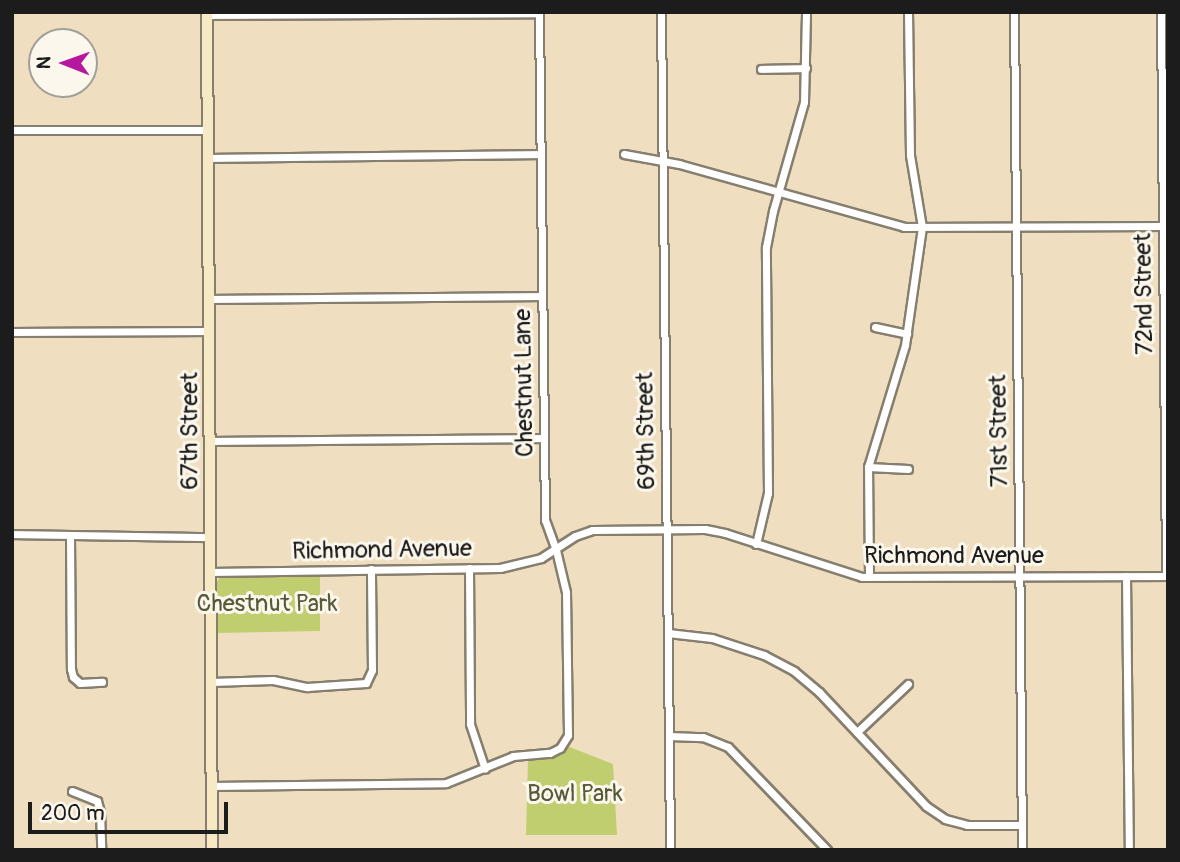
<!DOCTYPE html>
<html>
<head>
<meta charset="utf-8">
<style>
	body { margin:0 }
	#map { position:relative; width:1180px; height:862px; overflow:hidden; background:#efdfc0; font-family:Pangolin,sans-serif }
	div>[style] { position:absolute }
	.green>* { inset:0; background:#c1ce70 }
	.roads { filter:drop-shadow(2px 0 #867e6e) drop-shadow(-2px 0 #867e6e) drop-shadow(0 2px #867e6e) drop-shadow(0 -2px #867e6e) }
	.street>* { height:7px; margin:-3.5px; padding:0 3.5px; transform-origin:3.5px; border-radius:3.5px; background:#fff }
	.secondary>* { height:10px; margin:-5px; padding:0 5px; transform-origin:5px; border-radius:5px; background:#f7e9c3 }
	span { translate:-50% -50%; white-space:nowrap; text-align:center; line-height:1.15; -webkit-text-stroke:6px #fbf7ec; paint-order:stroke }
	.street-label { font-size:24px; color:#1c1c1c }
	.park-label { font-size:24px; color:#565a39 }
	.frame { position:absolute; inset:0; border:14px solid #1c1c1c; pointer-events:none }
	.north { position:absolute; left:28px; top:28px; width:70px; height:70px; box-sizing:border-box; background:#fbf7ec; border:2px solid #a29f99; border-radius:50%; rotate:271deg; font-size:19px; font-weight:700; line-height:28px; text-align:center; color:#1c1c1c }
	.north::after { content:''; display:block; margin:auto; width:24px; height:32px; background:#b5179e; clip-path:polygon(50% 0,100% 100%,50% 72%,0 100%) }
	.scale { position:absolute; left:28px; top:802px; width:200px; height:32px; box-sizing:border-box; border:4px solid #1c1c1c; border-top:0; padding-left:9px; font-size:21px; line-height:24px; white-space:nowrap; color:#1c1c1c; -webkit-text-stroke:5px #fbf7ec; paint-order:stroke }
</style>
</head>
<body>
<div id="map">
	<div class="green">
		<div style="clip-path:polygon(320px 575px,320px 631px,215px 633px,216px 583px,221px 576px)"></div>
		<div style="clip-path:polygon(567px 746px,613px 764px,617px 835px,526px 835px,528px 759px,554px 757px)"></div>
	</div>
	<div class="roads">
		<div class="street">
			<div style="left:661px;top:12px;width:838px;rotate:89.38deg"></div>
			<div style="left:1014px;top:12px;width:838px;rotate:89.45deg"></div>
			<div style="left:1161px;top:12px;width:564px;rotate:89.49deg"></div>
			<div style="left:207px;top:15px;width:332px;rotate:-0.3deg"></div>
			<div style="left:761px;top:69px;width:45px;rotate:-1.3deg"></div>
			<div style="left:12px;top:130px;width:196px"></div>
			<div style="left:624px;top:154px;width:56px;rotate:10.3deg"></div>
			<div style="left:679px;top:164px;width:234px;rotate:15.6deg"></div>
			<div style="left:904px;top:227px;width:259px;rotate:-0.2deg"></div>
			<div style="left:209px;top:158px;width:332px;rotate:-0.7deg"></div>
			<div style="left:210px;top:299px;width:332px;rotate:-0.5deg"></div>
			<div style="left:875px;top:327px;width:33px;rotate:12deg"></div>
			<div style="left:12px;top:332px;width:198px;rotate:-0.3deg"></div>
			<div style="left:211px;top:441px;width:333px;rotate:-0.5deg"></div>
			<div style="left:868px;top:467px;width:40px;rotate:2.9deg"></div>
			<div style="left:12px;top:534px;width:199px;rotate:0.9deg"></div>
			<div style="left:70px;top:535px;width:134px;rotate:89.6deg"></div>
			<div style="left:71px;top:669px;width:8px;rotate:76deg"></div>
			<div style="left:73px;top:677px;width:9px;rotate:41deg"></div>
			<div style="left:80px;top:683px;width:22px;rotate:-3deg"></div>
			<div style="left:756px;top:544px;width:52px;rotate:-76.8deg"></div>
			<div style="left:768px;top:493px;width:246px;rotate:-90.5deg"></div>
			<div style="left:766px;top:247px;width:37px;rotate:-79deg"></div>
			<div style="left:773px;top:211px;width:113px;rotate:-74.1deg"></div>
			<div style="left:804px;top:102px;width:90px;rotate:-88.7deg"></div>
			<div style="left:469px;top:568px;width:156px;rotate:89.6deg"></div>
			<div style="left:470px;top:724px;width:47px;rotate:71.6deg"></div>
			<div style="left:210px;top:572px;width:290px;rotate:-0.8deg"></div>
			<div style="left:500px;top:568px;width:42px;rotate:-13.7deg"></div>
			<div style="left:541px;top:558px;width:40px;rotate:-32.9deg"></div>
			<div style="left:575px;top:536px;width:18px;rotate:-19deg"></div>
			<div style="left:592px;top:530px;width:113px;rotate:-0.5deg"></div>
			<div style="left:705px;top:529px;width:20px;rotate:11deg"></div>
			<div style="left:725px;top:533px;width:144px;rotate:17.8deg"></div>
			<div style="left:862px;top:577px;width:306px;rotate:-0.2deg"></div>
			<div style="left:1126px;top:576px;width:274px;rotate:89.4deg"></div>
			<div style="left:869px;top:577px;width:110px;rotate:-90.5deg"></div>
			<div style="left:868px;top:467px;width:127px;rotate:-73.1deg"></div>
			<div style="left:905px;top:345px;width:119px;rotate:-81.8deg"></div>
			<div style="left:922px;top:227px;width:73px;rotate:-99.5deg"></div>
			<div style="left:910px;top:155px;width:143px;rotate:-90.8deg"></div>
			<div style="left:668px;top:633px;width:44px;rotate:6.5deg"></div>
			<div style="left:712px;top:638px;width:55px;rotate:18.1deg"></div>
			<div style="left:764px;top:655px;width:34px;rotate:28deg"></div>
			<div style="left:794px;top:671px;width:33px;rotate:40deg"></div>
			<div style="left:819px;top:692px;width:156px;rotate:46.8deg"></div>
			<div style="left:926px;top:806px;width:23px;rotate:34deg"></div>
			<div style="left:945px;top:819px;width:23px;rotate:15deg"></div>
			<div style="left:967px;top:825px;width:55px"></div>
			<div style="left:211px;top:682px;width:62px;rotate:-1.8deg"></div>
			<div style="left:273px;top:680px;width:35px;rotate:12deg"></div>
			<div style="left:307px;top:687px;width:59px;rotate:-3.9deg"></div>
			<div style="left:366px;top:683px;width:14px;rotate:-65deg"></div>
			<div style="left:372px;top:670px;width:101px;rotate:-90.6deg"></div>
			<div style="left:857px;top:732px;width:70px;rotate:-43.3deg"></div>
			<div style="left:669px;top:736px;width:34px;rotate:2deg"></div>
			<div style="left:703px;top:737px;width:27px;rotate:22deg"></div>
			<div style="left:728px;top:747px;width:143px;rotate:46.1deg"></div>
			<div style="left:211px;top:786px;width:235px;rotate:-0.7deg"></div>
			<div style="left:446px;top:783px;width:72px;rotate:-21.9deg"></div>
			<div style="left:513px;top:756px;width:37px;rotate:-5deg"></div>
			<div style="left:550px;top:753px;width:11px;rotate:-27deg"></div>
			<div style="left:560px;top:748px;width:15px;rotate:-58deg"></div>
			<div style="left:568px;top:735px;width:143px;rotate:-90.8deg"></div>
			<div style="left:566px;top:592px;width:43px;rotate:-103.4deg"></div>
			<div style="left:556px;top:550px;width:32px;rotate:-110deg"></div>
			<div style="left:545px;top:520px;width:508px;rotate:-90.68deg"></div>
			<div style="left:72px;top:791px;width:27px;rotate:22deg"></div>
			<div style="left:97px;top:801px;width:11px;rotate:75deg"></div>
			<div style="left:100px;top:812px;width:38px;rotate:88deg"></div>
		</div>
		<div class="secondary">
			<div style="left:207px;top:12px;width:838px;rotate:89.66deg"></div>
		</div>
	</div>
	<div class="street-label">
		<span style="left:1144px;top:294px;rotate:-91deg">72nd Street</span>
		<span style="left:524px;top:383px;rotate:-91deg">Chestnut Lane</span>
		<span style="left:190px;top:431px;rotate:-90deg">67th Street</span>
		<span style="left:646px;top:431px;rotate:-91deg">69th Street</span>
		<span style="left:999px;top:431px;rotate:-91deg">71st Street</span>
		<span style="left:382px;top:550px;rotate:-1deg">Richmond Avenue</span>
		<span style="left:954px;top:556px">Richmond Avenue</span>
	</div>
	<div class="park-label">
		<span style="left:267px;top:604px">Chestnut Park</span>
		<span style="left:575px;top:794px">Bowl Park</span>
	</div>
	<div class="frame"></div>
	<div class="north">N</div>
	<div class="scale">200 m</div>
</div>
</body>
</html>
